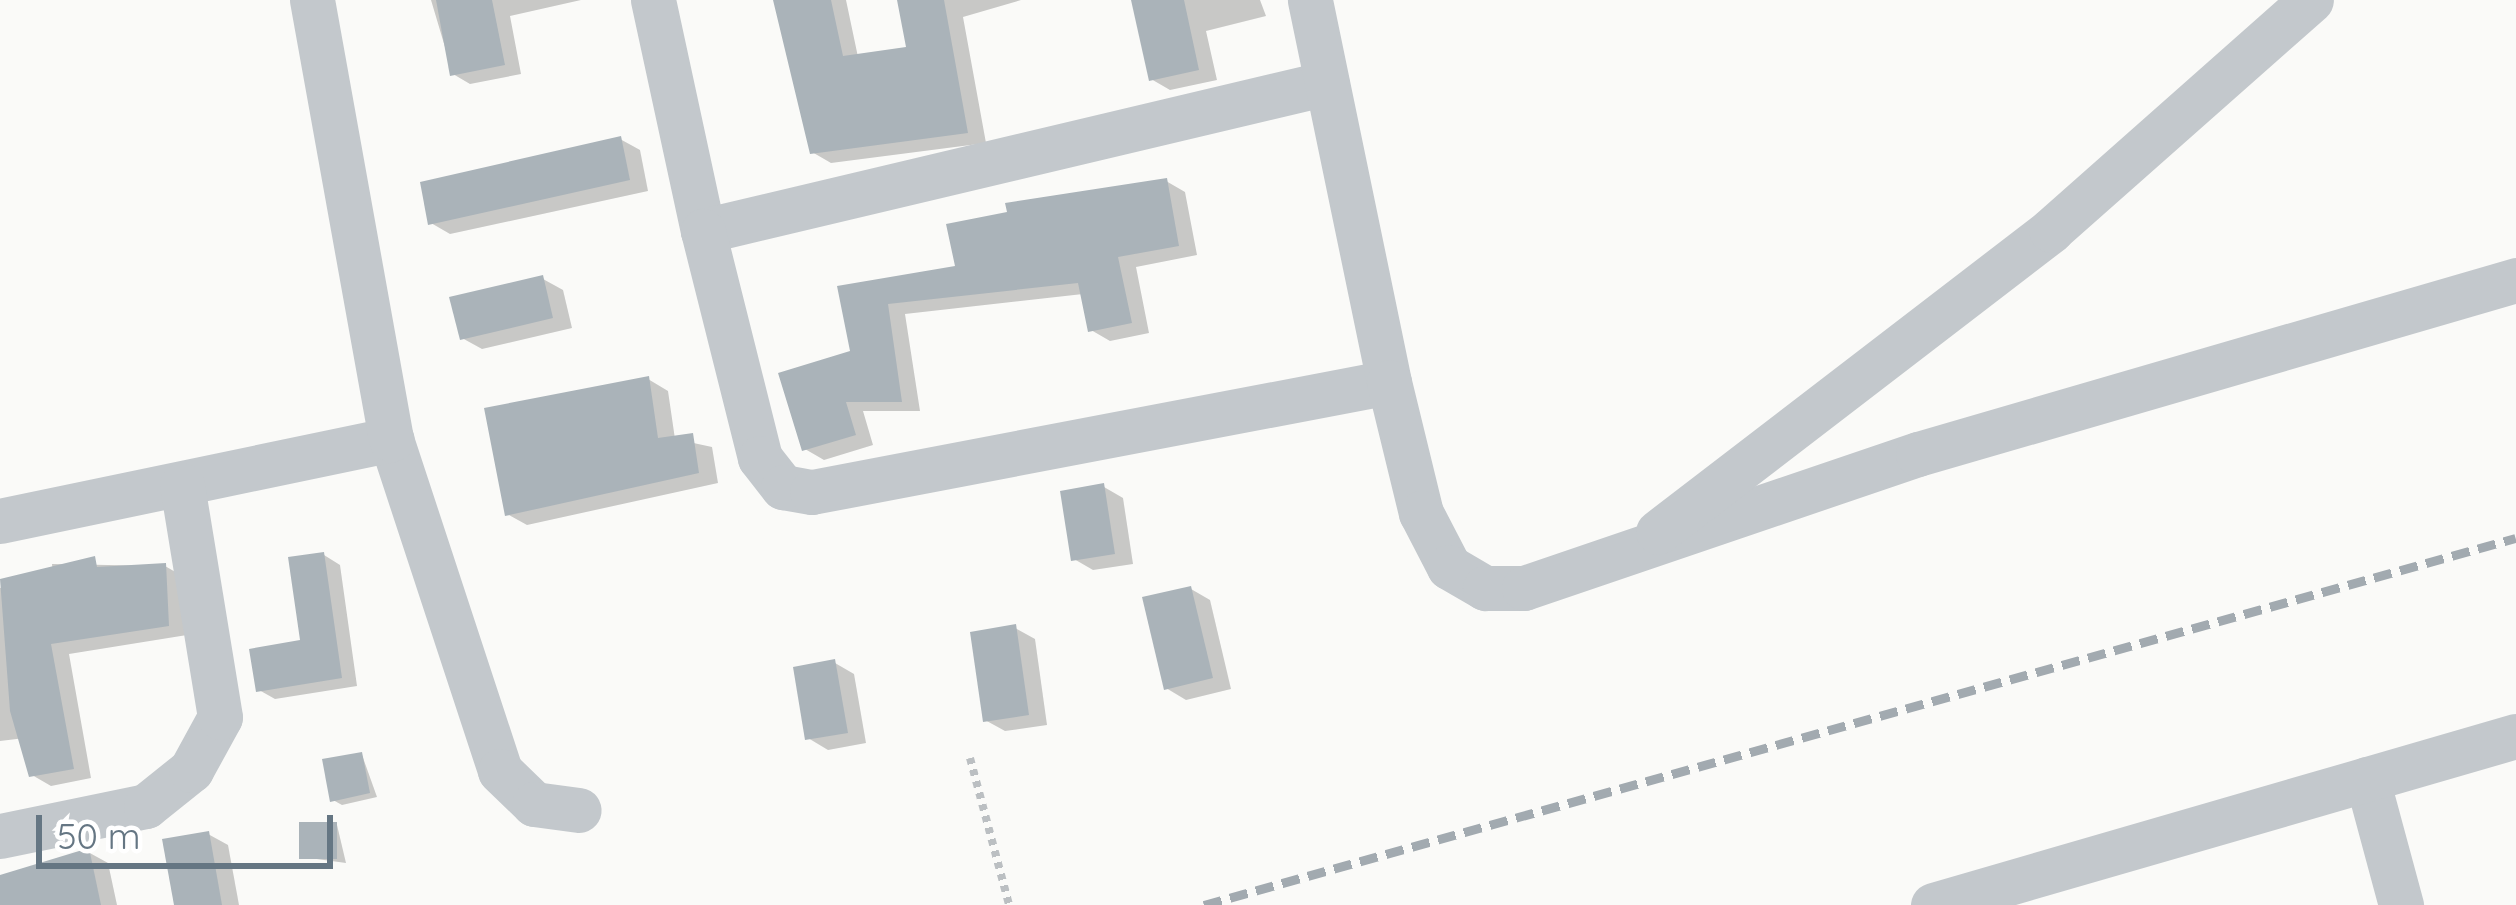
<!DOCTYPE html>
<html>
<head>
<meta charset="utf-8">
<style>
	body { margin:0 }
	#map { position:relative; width:2516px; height:905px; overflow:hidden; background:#fafaf8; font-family:Quicksand,sans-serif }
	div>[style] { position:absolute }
	.shadow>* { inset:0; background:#0003 }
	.building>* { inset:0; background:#aab3b9 }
	.path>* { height:8px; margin-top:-4px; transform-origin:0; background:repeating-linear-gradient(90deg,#bbbfc2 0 6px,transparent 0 12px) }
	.minor>* { height:45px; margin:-22.5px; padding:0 22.5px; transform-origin:22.5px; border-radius:22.5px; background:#c3c8cc }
	.rail>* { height:9px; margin-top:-4.5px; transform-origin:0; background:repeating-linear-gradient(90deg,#a2aab0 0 18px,transparent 0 27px) }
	span { translate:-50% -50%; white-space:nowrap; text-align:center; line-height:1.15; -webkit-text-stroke:12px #fff; paint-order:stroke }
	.scale { position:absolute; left:36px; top:815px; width:297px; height:54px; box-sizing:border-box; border:6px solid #657683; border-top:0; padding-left:15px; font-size:36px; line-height:42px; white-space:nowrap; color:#657683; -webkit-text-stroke:9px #fff; paint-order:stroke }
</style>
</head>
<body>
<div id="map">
	<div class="shadow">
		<div style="clip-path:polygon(431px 0,581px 0,510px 16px,521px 74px,470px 84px,453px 74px)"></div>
		<div style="clip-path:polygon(777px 0,846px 0,858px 57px,909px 49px,901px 0,1021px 0,963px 17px,986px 143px,831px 163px,812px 152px)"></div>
		<div style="clip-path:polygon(1134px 0,1260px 0,1266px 16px,1206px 31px,1217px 80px,1170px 90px,1151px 79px)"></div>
		<div style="clip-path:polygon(620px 139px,640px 150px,648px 191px,450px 234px,431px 223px)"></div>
		<div style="clip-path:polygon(1166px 181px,1185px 192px,1197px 255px,1136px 267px,1149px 333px,1110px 341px,1091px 330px,1083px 294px,905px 314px,920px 411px,863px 411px,873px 445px,824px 460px,805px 449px,854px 353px,840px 288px,958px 269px)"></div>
		<div style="clip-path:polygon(543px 279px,563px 290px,572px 328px,482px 349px,462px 338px)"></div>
		<div style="clip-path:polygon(648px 379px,668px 391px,675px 439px,712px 447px,718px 483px,527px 525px,507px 514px)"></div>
		<div style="clip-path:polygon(1104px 487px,1123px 498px,1133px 564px,1093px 570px,1074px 559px)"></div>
		<div style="clip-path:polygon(324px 555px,340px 565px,357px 686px,275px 699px,259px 690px,304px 643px)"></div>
		<div style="clip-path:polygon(52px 564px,165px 566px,184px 577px,187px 635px,69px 654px,91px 778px,51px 786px,32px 775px,25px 738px,0 741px,0 588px,53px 577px)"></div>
		<div style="clip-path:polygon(1191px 589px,1210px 600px,1231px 689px,1186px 700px,1166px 688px)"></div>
		<div style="clip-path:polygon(1015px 628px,1035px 639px,1047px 725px,1005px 731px,985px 720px)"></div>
		<div style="clip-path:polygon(835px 663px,854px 674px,866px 743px,828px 750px,808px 738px)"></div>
		<div style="clip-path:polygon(362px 755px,377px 797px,342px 805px,333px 800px)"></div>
		<div style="clip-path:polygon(337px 825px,346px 863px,302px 857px)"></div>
		<div style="clip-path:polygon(208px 834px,228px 845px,239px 905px,177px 905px)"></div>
		<div style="clip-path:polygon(88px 852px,108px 863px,117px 905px,0 905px,0 877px)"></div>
	</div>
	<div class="building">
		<div style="clip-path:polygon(436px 0,492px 0,505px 65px,450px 76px)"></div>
		<div style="clip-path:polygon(773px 0,831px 0,843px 56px,906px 47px,897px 0,944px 0,968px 133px,810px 154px)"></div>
		<div style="clip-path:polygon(1131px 0,1184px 0,1199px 70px,1149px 81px)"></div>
		<div style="clip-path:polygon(621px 136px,630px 180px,428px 225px,420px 182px)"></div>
		<div style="clip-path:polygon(1167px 178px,1179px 246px,1118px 257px,1132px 323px,1088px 332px,1078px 283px,888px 304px,902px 402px,846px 402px,856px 435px,802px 451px,778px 373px,850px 351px,837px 286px,955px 266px,946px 224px,1007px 212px,1005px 203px)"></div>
		<div style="clip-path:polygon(543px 275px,553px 318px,460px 340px,449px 297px)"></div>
		<div style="clip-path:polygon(649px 376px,658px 438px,693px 433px,699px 473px,505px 516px,484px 408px)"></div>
		<div style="clip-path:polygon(1104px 483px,1115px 554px,1071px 561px,1060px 491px)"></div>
		<div style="clip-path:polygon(324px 552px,342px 678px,256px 692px,249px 649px,300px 640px,288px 557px)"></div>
		<div style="clip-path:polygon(95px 556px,97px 567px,166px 563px,169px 626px,51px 644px,74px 769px,29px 777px,10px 711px,0 579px)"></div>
		<div style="clip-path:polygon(1191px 586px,1213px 678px,1164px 690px,1142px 597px)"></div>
		<div style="clip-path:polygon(1016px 624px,1029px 715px,983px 722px,970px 632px)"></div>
		<div style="clip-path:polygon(835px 659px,848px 733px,805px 740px,793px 667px)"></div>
		<div style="clip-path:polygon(362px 752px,370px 793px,330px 802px,322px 759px)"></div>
		<div style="clip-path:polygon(299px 822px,337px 822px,337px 859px,299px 859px)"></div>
		<div style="clip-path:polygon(209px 831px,222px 905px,174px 905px,162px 839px)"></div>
		<div style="clip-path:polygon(89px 848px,101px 905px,0 905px,0 875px)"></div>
	</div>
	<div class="path">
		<div style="left:970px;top:758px;width:152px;rotate:75.1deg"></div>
	</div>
	<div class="minor">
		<div style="left:653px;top:0;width:236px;rotate:77.8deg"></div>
		<div style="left:703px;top:231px;width:641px;rotate:-13.34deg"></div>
		<div style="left:703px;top:231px;width:234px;rotate:75.9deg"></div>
		<div style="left:760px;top:458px;width:37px;rotate:52deg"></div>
		<div style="left:783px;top:487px;width:29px;rotate:10deg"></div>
		<div style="left:812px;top:492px;width:587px;rotate:-10.79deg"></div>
		<div style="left:1389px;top:382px;width:390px;rotate:-101.7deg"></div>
		<div style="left:1389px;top:382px;width:135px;rotate:76.3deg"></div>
		<div style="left:1421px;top:513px;width:61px;rotate:62.6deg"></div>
		<div style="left:1449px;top:567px;width:42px;rotate:30.3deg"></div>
		<div style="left:1485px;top:588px;width:39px"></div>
		<div style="left:1524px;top:588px;width:416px;rotate:-18.8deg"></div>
		<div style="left:1918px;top:454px;width:623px;rotate:-16.22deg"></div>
		<div style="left:391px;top:439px;width:349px;rotate:71.8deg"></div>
		<div style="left:500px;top:771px;width:47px;rotate:44.1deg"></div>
		<div style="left:534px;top:804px;width:45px;rotate:7.6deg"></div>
		<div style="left:0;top:521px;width:400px;rotate:-11.8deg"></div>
		<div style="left:391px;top:439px;width:446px;rotate:-100.2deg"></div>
		<div style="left:1658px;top:532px;width:496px;rotate:-37.5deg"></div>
		<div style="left:2051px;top:230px;width:347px;rotate:-41.5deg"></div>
		<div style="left:2367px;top:779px;width:131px;rotate:74.9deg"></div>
		<div style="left:0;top:836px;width:149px;rotate:-11.6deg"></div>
		<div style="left:146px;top:806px;width:58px;rotate:-38.7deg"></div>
		<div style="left:191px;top:770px;width:60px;rotate:-61.3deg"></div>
		<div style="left:220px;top:717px;width:235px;rotate:-99.3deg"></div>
		<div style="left:1933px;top:905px;width:607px;rotate:-16.17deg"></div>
	</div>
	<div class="rail">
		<div style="left:1204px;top:905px;width:1362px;rotate:-15.63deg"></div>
	</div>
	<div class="scale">50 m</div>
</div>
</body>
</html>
